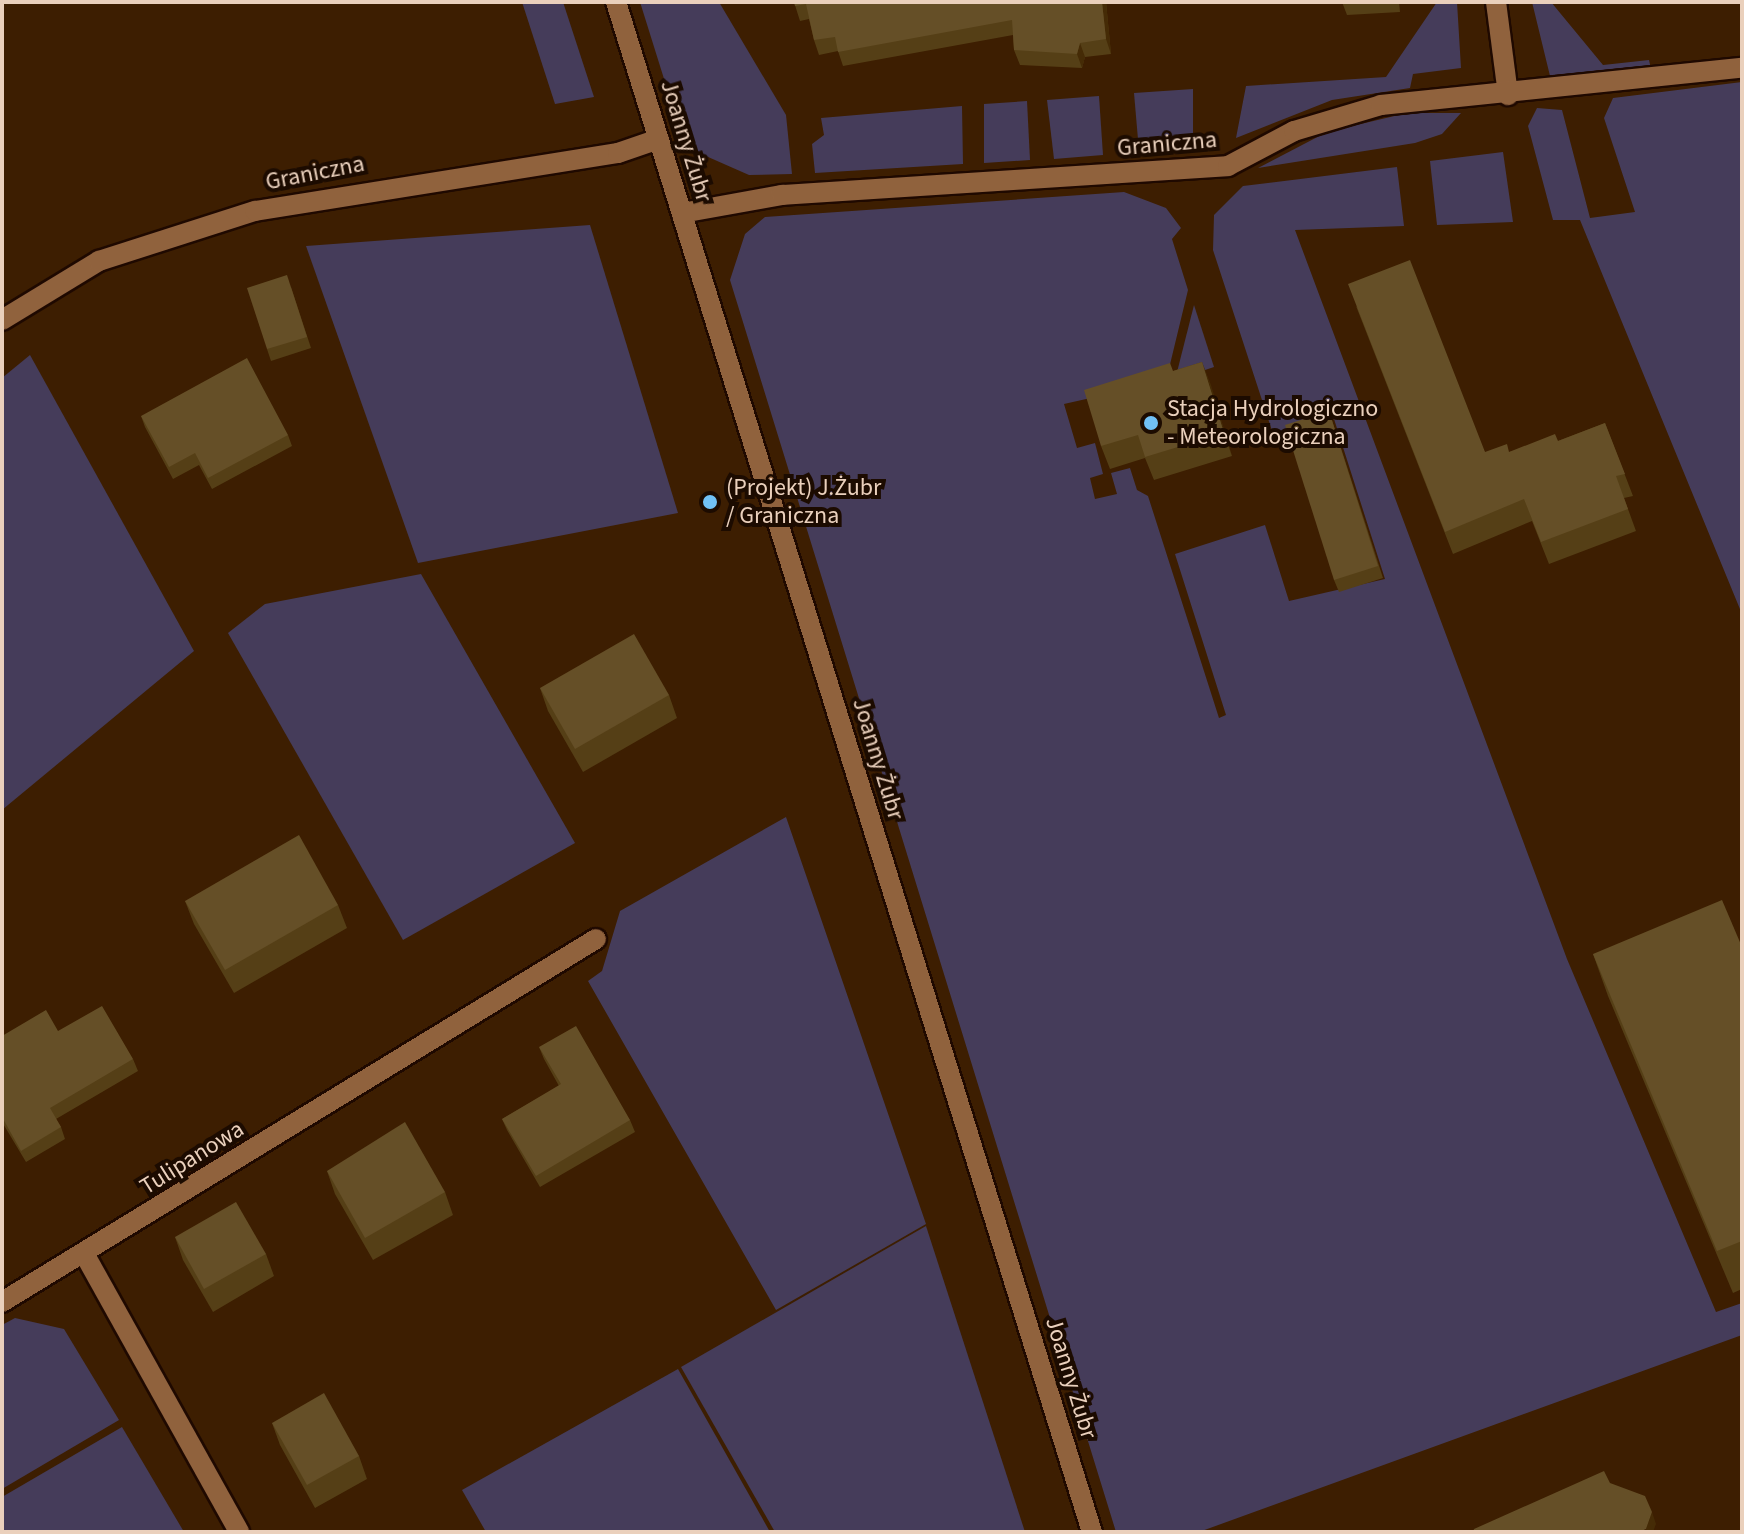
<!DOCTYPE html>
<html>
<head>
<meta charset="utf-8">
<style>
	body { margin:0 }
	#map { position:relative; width:1744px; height:1534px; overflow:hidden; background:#3d1e01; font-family:"Source Sans 3",sans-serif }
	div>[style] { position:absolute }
	.green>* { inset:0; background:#453c5a }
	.roads { filter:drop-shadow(2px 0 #1f0900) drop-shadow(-2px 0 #1f0900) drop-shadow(0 2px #1f0900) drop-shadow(0 -2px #1f0900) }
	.minor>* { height:20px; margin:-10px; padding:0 10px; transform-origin:10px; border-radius:10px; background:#90623d }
	.tertiary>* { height:20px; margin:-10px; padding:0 10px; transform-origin:10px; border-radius:10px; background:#90623d }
	.wall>* { inset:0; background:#553f16 }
	.shaded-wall>* { inset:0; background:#452b06 }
	.building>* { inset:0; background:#654f27 }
	.dots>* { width:22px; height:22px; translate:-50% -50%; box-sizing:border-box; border:4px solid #1c0b00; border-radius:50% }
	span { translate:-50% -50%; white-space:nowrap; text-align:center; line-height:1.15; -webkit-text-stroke:8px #1c0b00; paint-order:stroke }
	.street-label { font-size:24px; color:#ead0bc }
	.poi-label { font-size:24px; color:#ead0bc }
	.left { translate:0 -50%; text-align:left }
	.frame { position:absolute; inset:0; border:4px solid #ead0bc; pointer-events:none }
</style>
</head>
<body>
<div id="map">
	<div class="green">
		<div style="clip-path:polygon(522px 2px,563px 2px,594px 97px,555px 104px)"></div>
		<div style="clip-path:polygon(640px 2px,719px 2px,786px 115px,792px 174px,749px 175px,699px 153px,680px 130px)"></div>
		<div style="clip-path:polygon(1437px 2px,1457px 2px,1461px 68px,1413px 74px,1410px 88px,1332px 100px,1236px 138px,1246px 86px,1386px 77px)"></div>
		<div style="clip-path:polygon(1532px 2px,1551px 2px,1603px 65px,1649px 60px,1651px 69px,1550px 76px)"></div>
		<div style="clip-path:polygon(1742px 82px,1742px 614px,1580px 220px,1553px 220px,1528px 126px,1537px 108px,1562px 110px,1590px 218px,1635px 212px,1604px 118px,1613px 98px)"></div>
		<div style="clip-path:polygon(1193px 89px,1193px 145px,1139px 151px,1134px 93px)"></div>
		<div style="clip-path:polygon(1099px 96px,1103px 155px,1054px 159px,1047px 100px)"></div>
		<div style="clip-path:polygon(1027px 101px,1030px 160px,984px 163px,984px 104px)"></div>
		<div style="clip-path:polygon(962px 106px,963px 164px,815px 173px,812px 144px,824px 135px,821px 118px)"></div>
		<div style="clip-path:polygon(1407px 113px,1461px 113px,1442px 134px,1415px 143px,1258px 168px,1327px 132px)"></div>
		<div style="clip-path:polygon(1503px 152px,1513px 222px,1437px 225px,1430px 161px)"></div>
		<div style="clip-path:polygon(1397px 167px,1404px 226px,1295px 230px,1567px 959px,1716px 1312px,1742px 1303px,1742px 1335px,1199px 1532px,1116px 1532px,730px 280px,745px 234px,765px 217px,1124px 192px,1166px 208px,1181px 228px,1172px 239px,1188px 290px,1166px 381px,1064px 404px,1077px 448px,1095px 443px,1103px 474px,1090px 478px,1095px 499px,1117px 494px,1111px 473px,1130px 468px,1137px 490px,1148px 496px,1219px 718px,1226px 715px,1175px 554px,1265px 525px,1289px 601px,1385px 579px,1334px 419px,1275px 440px,1213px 250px,1214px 215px,1243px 186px)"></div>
		<div style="clip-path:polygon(590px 225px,678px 513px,418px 563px,306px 246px)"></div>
		<div style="clip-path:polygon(1194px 305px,1214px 367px,1175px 380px)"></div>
		<div style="clip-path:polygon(30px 355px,194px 651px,2px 810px,2px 378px)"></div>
		<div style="clip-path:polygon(421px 574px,575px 843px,403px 940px,228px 633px,265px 604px)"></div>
		<div style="clip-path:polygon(786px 817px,926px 1224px,776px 1310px,588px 981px,602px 971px,620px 911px)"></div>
		<div style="clip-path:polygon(926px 1226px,1025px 1532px,775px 1532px,681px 1367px)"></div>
		<div style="clip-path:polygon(15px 1318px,64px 1329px,119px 1420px,2px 1489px,2px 1325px)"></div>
		<div style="clip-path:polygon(678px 1369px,770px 1532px,486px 1532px,462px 1490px)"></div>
		<div style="clip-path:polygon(122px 1427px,184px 1532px,2px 1532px,2px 1497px)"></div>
	</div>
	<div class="roads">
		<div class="minor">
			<div style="left:1496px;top:2px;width:94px;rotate:82.6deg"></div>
			<div style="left:682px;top:213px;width:102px;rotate:-10.2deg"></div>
			<div style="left:782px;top:195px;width:447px;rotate:-3.7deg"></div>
			<div style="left:1228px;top:166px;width:75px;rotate:-27.9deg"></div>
			<div style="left:1294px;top:131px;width:91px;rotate:-16.6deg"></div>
			<div style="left:1381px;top:105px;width:363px;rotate:-5.9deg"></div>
			<div style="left:2px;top:320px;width:114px;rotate:-31.3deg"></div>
			<div style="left:99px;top:261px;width:164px;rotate:-17.8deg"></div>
			<div style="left:255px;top:211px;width:368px;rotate:-9.1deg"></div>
			<div style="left:618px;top:153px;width:43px;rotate:-18.9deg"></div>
			<div style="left:85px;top:1255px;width:317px;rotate:60.9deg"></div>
			<div style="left:2px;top:1302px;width:696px;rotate:-31.43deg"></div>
		</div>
		<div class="tertiary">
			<div style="left:616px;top:2px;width:1602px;rotate:72.72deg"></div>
		</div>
	</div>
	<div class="wall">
		<div style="clip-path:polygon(794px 2px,1106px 2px,1111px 54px,1085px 57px,1082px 68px,1020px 65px,1014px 50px,1013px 35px,843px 66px,838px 51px,819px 55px,814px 40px,809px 19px,800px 21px)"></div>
		<div style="clip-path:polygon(1342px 2px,1399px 2px,1400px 12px,1347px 15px)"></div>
		<div style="clip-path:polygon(291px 287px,311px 348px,271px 361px,267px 349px)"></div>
		<div style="clip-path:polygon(1356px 306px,1485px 452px,1509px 452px,1558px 441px,1605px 423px,1633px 496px,1624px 498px,1636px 531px,1549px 564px,1532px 521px,1453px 554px)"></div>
		<div style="clip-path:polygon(1202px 362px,1232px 456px,1154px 480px,1145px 458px,1110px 469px,1101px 446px,1173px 371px)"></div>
		<div style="clip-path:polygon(1329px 411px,1383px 578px,1339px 592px,1334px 580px)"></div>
		<div style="clip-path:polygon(141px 416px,288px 435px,292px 446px,212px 489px,199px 465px,173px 479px,145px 427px)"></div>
		<div style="clip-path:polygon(540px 688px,669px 695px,677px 718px,583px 772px,548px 711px)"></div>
		<div style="clip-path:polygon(185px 901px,338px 905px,347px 928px,234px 993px,194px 924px)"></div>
		<div style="clip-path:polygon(1742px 947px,1742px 1289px,1733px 1293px,1608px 996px,1593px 954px)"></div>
		<div style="clip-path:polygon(58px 1031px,133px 1059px,138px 1071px,56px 1119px,61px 1127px,65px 1139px,26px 1162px,2px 1122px,2px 1036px)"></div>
		<div style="clip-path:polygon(539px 1047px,630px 1120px,635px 1132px,540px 1187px,507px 1130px,502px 1119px,559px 1086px,544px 1059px)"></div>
		<div style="clip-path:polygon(327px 1171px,445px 1192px,453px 1215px,373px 1260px,335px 1194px)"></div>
		<div style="clip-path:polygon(175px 1237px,266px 1254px,274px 1276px,213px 1312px,183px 1260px)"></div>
		<div style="clip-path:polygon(272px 1423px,359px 1456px,367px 1479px,315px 1508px,280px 1445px)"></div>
	</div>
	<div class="shaded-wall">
		<div style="clip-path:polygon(1102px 2px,1106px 2px,1111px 54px,1106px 39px)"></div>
		<div style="clip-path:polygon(1080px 43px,1085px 57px,1082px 68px,1077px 54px)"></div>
		<div style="clip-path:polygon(1202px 362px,1211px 385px,1232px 456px,1224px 433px)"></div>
		<div style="clip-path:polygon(1652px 1512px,1656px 1524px,1653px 1532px,1647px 1532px,1646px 1529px)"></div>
	</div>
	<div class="building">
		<div style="clip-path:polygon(794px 2px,1102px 2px,1106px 39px,1080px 43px,1077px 54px,1014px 50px,1012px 20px,838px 52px,835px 37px,814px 40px,806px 4px,795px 6px)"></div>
		<div style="clip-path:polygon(1410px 260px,1485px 452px,1507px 444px,1509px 452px,1555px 434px,1558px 441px,1605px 423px,1625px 474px,1616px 476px,1628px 509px,1541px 542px,1524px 499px,1445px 532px,1348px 284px)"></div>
		<div style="clip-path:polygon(287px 275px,307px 337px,267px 349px,247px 288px)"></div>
		<div style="clip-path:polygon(247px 358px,288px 435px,208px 478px,195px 453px,169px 467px,141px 416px)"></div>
		<div style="clip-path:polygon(1202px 362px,1224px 433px,1145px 457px,1138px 435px,1101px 446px,1084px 390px,1170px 363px,1173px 371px)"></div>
		<div style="clip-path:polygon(1329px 411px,1378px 566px,1334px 580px,1285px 425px)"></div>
		<div style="clip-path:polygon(634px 634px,669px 695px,575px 749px,540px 688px)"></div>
		<div style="clip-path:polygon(299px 835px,338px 905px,225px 970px,185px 901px)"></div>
		<div style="clip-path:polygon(1722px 900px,1742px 947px,1742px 1241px,1717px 1251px,1593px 954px)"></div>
		<div style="clip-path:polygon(102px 1006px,133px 1059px,50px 1108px,61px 1127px,21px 1151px,2px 1117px,2px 1036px,46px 1010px,58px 1031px)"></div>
		<div style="clip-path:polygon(576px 1026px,630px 1120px,536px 1176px,502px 1119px,561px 1084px,539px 1047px)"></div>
		<div style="clip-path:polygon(405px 1122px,445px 1192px,365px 1238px,327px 1171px)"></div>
		<div style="clip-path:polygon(236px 1202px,266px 1254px,204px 1289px,175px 1237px)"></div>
		<div style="clip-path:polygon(324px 1393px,359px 1456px,307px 1485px,272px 1423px)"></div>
		<div style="clip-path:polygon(1604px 1471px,1610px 1483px,1645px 1496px,1652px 1512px,1646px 1529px,1639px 1532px,1618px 1532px,1615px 1531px,1612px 1532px,1473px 1532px,1474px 1529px)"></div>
	</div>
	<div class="dots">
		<div style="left:1151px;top:423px;background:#71c1f5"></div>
		<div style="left:710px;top:502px;background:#71c1f5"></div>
	</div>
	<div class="street-label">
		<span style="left:686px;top:141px;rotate:73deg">Joanny Żubr</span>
		<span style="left:1167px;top:144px;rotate:-5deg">Graniczna</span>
		<span style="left:315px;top:173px;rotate:-11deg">Graniczna</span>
		<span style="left:878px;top:759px;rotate:73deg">Joanny Żubr</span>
		<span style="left:192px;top:1158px;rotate:-32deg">Tulipanowa</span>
		<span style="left:1071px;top:1378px;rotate:73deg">Joanny Żubr</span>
	</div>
	<div class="poi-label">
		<span class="left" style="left:1167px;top:423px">Stacja Hydrologiczno<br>- Meteorologiczna</span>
		<span class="left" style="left:726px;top:502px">(Projekt) J.Żubr<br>/ Graniczna</span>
	</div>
	<div class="frame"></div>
</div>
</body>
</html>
